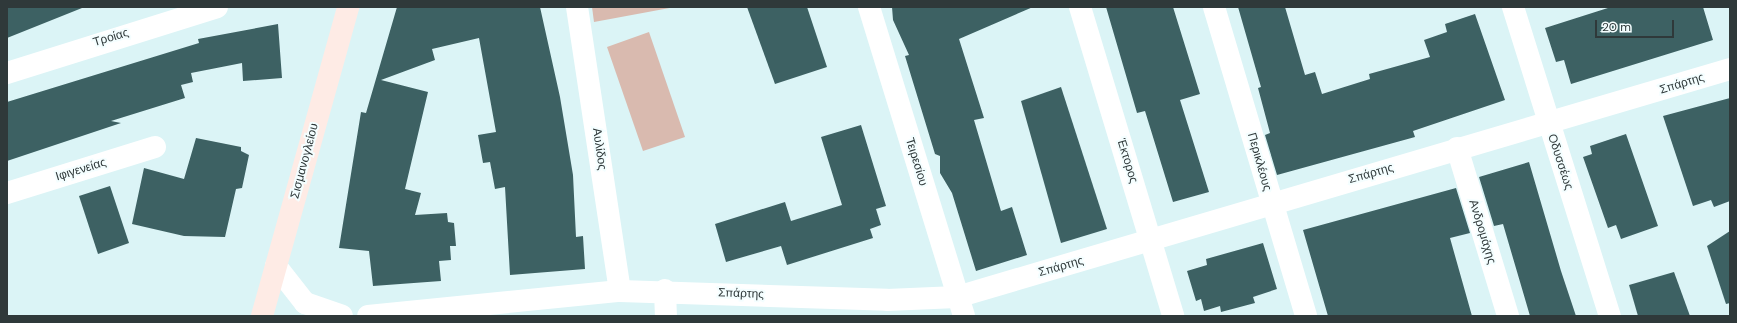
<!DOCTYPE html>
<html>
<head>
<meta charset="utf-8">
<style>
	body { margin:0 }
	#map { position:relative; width:1737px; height:323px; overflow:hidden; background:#dbf4f6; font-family:"DM Sans",sans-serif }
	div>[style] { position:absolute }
	.green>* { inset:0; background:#d9baaf }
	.building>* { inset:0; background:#3d6163 }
	.street>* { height:22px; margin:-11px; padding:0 11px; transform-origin:11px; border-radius:11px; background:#fff }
	.secondary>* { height:22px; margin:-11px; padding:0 11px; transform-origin:11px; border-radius:11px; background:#feebe5 }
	span { translate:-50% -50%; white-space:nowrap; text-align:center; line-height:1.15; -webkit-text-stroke:4px #f4feff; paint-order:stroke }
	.street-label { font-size:12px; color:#2f393a }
	.frame { position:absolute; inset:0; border:8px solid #2f393a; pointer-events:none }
	.scale { position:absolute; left:1595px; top:20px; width:79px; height:18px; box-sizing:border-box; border:2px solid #2f393a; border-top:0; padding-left:5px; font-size:12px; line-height:14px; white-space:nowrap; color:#2f393a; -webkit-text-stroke:3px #f4feff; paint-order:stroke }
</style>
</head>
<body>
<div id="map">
	<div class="green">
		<div style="clip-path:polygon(592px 7px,675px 7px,594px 22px)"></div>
		<div style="clip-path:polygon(649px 32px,685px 137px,643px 151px,607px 47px)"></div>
	</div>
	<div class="building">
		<div style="clip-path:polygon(7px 7px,82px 7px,82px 8px,7px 38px)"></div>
		<div style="clip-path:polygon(397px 7px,540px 7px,560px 97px,573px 175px,576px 237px,583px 236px,585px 269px,510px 275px,505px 187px,495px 189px,490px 162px,483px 163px,478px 135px,496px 132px,479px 38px,432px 49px,435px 60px,381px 80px,428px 92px,405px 189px,421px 193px,415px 215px,447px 213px,448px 222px,454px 223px,456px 246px,450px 246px,451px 260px,439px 261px,441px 281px,373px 286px,369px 251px,339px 248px,361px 112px,366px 113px)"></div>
		<div style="clip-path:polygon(747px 7px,807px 7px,827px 67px,775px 84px)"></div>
		<div style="clip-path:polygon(892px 7px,1033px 7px,959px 39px,984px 118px,974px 120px,1001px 211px,1012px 207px,1027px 255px,976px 271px,952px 193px,940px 173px,940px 156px,935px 154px,905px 56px,909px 55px,893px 20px)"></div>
		<div style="clip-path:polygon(1106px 7px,1173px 7px,1200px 94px,1180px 100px,1209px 192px,1173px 202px,1145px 111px,1137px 113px)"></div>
		<div style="clip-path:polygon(1238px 7px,1285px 7px,1305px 75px,1315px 72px,1322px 94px,1370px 79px,1369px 74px,1430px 57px,1424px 40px,1447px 32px,1445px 24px,1475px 14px,1505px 100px,1413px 131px,1415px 137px,1277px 175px,1265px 135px,1270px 133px,1258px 88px,1261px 87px)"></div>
		<div style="clip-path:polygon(1611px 7px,1703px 7px,1713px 40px,1571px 84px,1564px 60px,1556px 62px,1545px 28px)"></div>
		<div style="clip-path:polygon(278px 24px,282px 78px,243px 81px,242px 63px,191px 73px,193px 82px,181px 85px,185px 98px,111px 121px,121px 123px,7px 161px,7px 102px,199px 43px,198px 39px)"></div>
		<div style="clip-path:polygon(1061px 87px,1107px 229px,1061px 243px,1021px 101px)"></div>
		<div style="clip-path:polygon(1730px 98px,1730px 201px,1714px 207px,1711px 200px,1693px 206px,1663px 116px)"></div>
		<div style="clip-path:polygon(861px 125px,886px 206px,876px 209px,881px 225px,870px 229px,873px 238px,787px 265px,781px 246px,726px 262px,715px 224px,785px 202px,791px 221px,842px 205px,821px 137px)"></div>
		<div style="clip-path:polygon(1626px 134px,1658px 226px,1621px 239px,1616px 225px,1608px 228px,1583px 157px,1592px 154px,1590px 146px)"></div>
		<div style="clip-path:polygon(196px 138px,241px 147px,241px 151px,249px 155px,242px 188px,236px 189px,225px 237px,184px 236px,132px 224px,144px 168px,184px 179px)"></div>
		<div style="clip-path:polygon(1529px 162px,1561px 271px,1576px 316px,1530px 316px,1503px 224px,1494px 226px,1479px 177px)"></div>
		<div style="clip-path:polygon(110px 186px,129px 243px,98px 254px,79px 196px)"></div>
		<div style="clip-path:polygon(1456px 188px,1470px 233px,1450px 238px,1472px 316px,1328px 316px,1303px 230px)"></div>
		<div style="clip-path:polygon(1730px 231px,1730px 303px,1726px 304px,1707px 246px)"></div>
		<div style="clip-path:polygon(1263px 243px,1277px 289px,1253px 297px,1255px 303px,1221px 312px,1220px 306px,1204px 311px,1201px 299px,1196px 301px,1187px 271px,1207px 265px,1206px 259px)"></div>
		<div style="clip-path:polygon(1674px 272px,1690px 316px,1638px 316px,1629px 285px)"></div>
	</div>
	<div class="street">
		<div style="left:577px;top:7px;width:287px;rotate:81.4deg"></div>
		<div style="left:869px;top:7px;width:323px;rotate:72.9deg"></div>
		<div style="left:1080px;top:7px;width:323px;rotate:73.2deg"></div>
		<div style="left:1214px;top:7px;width:322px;rotate:73.4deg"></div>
		<div style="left:1513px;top:7px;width:324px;rotate:72.6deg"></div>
		<div style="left:7px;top:73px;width:220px;rotate:-17.4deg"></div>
		<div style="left:1457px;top:148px;width:176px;rotate:73.1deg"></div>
		<div style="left:7px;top:193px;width:155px;rotate:-17.3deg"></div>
		<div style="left:276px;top:266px;width:47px;rotate:51.9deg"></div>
		<div style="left:305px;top:303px;width:39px;rotate:19deg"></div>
		<div style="left:665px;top:290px;width:26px;rotate:88deg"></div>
		<div style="left:368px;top:316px;width:253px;rotate:-5.7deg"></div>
		<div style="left:620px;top:291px;width:267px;rotate:1.9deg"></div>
		<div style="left:887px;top:300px;width:70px;rotate:-2.5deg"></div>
		<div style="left:957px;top:297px;width:806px;rotate:-16.43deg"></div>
	</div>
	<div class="secondary">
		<div style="left:262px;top:316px;width:321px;rotate:-74.4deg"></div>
	</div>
	<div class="street-label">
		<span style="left:111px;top:38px;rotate:-17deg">Τροίας</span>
		<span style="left:1682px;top:84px;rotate:-17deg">Σπάρτης</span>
		<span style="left:599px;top:149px;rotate:82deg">Αυλίδος</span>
		<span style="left:305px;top:161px;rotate:-75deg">Σισμανογλείου</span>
		<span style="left:1127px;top:161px;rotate:73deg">Έκτορος</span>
		<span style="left:916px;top:162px;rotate:73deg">Τειρεσίου</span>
		<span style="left:1259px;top:162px;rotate:74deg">Περικλέους</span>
		<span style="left:1560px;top:162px;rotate:72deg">Οδυσσέως</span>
		<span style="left:81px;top:170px;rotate:-17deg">Ιφιγενείας</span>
		<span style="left:1371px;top:174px;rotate:-16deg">Σπάρτης</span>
		<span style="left:1482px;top:232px;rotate:73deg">Ανδρομάχης</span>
		<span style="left:1061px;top:267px;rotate:-16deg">Σπάρτης</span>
		<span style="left:741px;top:294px;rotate:2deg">Σπάρτης</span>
	</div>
	<div class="frame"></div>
	<div class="scale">20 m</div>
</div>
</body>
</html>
